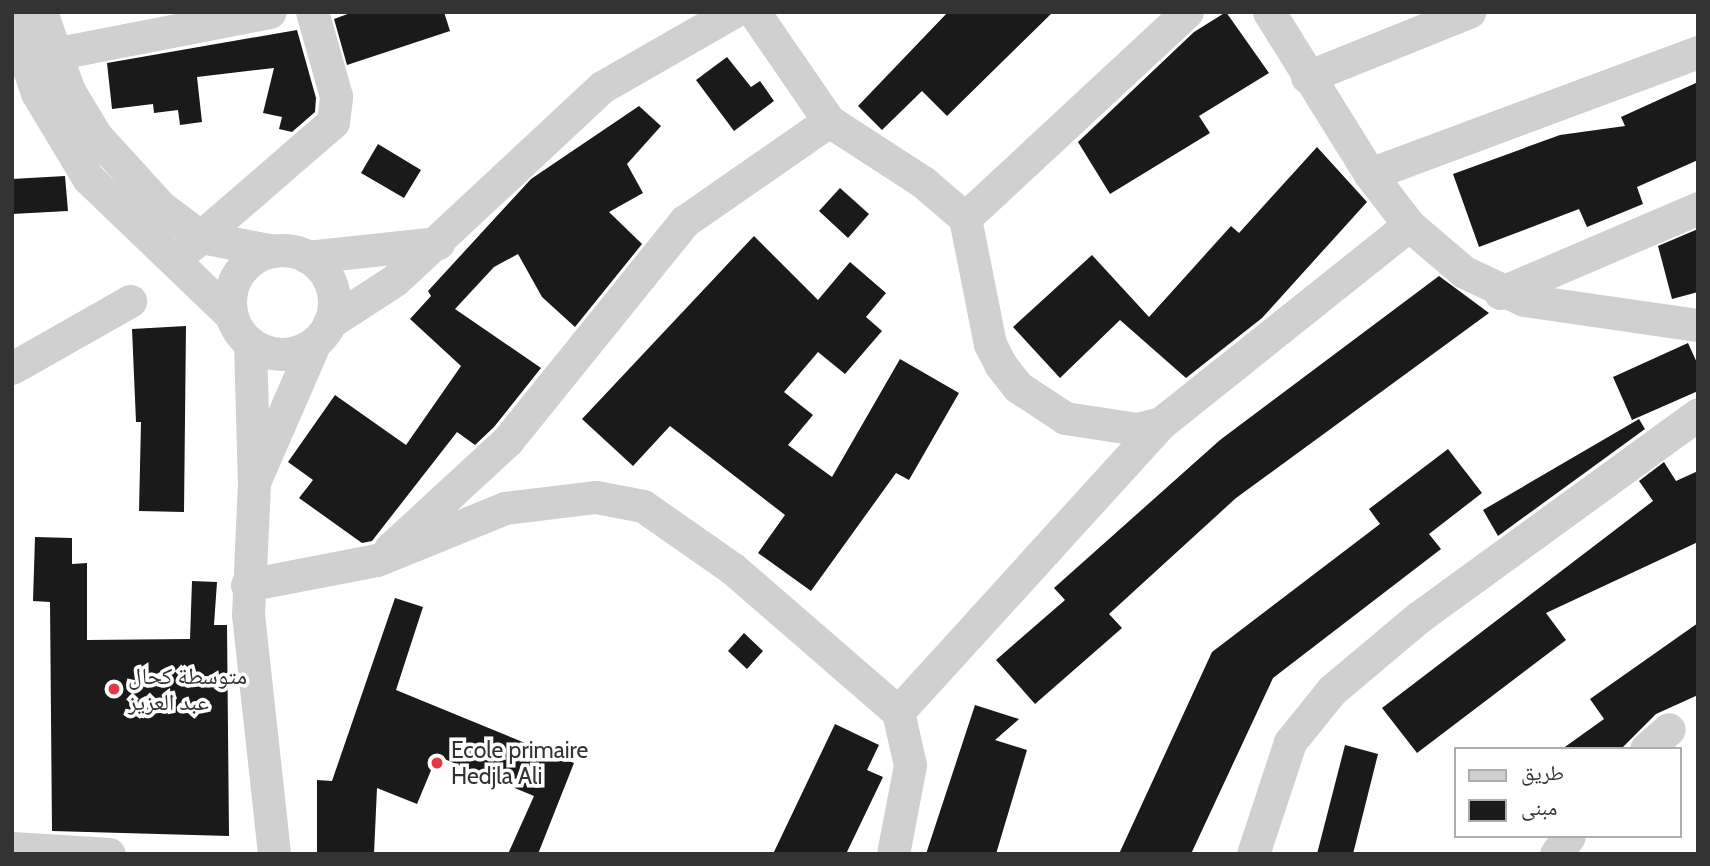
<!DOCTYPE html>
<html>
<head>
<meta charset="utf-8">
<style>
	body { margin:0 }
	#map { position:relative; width:1710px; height:866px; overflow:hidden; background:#fff; font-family:Cabin,"Noto Naskh Arabic",sans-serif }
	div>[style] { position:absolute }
	.building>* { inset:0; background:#1a1a1a }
	.minor>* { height:33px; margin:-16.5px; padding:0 16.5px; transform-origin:16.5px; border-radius:16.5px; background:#d0d0d0 }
	.minor>.ring { margin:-16.5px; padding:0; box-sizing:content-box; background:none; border:33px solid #d0d0d0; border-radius:50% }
	.dots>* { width:19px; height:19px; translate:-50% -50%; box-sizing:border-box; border:4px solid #fff; border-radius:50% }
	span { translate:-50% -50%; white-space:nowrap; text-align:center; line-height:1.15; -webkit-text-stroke:7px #fff; paint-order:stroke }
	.poi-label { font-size:23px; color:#333 }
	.left { translate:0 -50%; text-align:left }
	.frame { position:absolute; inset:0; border:14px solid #333; pointer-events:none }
	.legend { position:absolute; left:1454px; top:747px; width:228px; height:91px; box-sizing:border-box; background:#fff; border:2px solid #adadad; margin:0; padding:9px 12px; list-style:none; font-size:21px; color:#333 }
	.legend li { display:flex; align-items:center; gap:14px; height:35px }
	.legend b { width:35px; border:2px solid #adadad }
</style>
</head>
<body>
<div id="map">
	<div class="building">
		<div style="clip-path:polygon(353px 12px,444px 12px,450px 31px,347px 65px,334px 19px)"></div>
		<div style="clip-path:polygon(948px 12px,1053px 12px,947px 116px,922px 91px,882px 130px,858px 106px)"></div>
		<div style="clip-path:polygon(1226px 12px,1269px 73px,1199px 116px,1210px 133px,1110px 194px,1078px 142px,1194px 32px)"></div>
		<div style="clip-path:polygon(297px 30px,316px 98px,315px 112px,292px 132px,279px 129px,282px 117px,263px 113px,274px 68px,197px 77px,202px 122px,180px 125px,178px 110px,154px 113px,153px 104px,112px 109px,107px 63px)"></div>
		<div style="clip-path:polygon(727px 57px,751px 87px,760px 81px,774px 101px,734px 131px,696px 80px)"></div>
		<div style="clip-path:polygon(1698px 82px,1698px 160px,1637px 187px,1643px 204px,1587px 227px,1579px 209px,1479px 247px,1453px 174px,1560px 135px,1625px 126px,1621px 117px)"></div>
		<div style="clip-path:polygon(639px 106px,661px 126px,627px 164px,643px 193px,609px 212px,642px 244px,575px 327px,542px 297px,518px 254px,494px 267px,455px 309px,541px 368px,494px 427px,475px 445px,457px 432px,372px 541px,362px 543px,299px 498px,313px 480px,288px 462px,335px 395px,406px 445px,461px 366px,410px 319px,431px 296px,428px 291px,531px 179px)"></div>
		<div style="clip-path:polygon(378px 144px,421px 170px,404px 198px,361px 173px)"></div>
		<div style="clip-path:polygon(1317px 147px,1367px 202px,1262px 318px,1186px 378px,1120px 320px,1060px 378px,1013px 327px,1092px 255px,1149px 317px,1231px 226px,1239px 233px)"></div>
		<div style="clip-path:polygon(65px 176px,68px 211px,12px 214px,12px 179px)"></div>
		<div style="clip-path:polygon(840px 188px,869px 214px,848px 238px,819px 211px)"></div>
		<div style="clip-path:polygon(1698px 229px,1698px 292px,1672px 299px,1658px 246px)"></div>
		<div style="clip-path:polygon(754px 236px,818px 300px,850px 262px,886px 293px,866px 317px,882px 331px,845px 374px,818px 352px,784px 392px,813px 415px,788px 445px,832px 477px,900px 359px,959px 393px,909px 480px,896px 473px,811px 591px,758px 553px,785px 515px,670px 426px,633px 466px,582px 419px)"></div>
		<div style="clip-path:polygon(1439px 276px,1489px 313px,1236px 498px,1109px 614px,1122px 628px,1035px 704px,996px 660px,1065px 600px,1054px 588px,1220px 440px)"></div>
		<div style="clip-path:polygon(186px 326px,184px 512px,139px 511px,141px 422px,136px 422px,132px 329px)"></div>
		<div style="clip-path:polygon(1688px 343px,1698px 365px,1698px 391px,1632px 420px,1613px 377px)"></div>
		<div style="clip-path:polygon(1639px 419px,1645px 429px,1498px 536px,1483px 510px)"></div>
		<div style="clip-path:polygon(1448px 449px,1482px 493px,1429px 534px,1441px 549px,1273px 678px,1191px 854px,1119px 854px,1212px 652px,1380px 524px,1369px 509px)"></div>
		<div style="clip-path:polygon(1664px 462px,1676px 481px,1698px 471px,1698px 542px,1546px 613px,1566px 640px,1417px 753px,1382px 708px,1653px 501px,1639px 481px)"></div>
		<div style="clip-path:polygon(35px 537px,72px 538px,72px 564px,87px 563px,87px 640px,190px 639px,192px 581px,217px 582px,214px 625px,227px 625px,229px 836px,52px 831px,50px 602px,33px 601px)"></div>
		<div style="clip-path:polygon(395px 598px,423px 607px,396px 690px,574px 763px,538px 854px,508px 854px,534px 796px,437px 756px,417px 804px,377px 788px,374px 854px,317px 854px,317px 780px,332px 781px)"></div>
		<div style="clip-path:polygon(1698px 623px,1698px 695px,1656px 714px,1621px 749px,1562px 749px,1604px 719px,1590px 699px)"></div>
		<div style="clip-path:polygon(744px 633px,763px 651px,747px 669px,728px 651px)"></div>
		<div style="clip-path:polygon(975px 705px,1019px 719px,995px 740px,1027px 750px,996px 854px,926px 854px)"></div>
		<div style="clip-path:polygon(835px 724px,879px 745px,867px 770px,883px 777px,846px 854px,773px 854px)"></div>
		<div style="clip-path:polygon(1345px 745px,1378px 754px,1353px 854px,1317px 854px)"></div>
	</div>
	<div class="minor">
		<div style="left:41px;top:12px;width:84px;rotate:70.5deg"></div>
		<div style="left:69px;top:91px;width:52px;rotate:59deg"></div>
		<div style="left:96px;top:136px;width:96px;rotate:47.5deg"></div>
		<div style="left:161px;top:207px;width:50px;rotate:36.9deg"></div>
		<div style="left:201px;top:237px;width:74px;rotate:10.9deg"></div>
		<div style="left:754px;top:12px;width:132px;rotate:55.5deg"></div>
		<div style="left:829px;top:121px;width:112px;rotate:33deg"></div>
		<div style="left:923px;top:182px;width:55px;rotate:40.6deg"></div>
		<div style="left:965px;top:218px;width:128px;rotate:78.8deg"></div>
		<div style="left:990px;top:344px;width:22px;rotate:63deg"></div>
		<div style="left:1000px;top:364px;width:29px;rotate:52deg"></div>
		<div style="left:1018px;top:387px;width:56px;rotate:33.4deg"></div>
		<div style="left:1065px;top:418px;width:73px;rotate:8.7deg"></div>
		<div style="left:1137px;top:429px;width:25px;rotate:-14deg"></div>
		<div style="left:1161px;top:423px;width:317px;rotate:-38.6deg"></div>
		<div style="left:1269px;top:12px;width:191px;rotate:58.1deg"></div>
		<div style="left:1370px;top:174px;width:64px;rotate:52.6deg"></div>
		<div style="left:1409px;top:225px;width:72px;rotate:40.5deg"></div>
		<div style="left:1464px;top:272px;width:66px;rotate:25deg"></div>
		<div style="left:1524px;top:300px;width:176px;rotate:8.2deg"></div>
		<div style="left:12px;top:19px;width:78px;rotate:71.3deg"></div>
		<div style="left:37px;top:93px;width:99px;rotate:59deg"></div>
		<div style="left:88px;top:178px;width:198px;rotate:43.8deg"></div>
		<div style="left:33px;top:58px;width:241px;rotate:-11deg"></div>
		<div style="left:1307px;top:77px;width:175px;rotate:-21.9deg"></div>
		<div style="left:1370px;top:174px;width:350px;rotate:-20.4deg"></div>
		<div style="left:965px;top:218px;width:303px;rotate:-42.9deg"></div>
		<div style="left:190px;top:246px;width:189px;rotate:-40.9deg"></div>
		<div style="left:333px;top:122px;width:26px;rotate:-83deg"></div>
		<div style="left:336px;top:96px;width:87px;rotate:-105.9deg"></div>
		<div class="ring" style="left:230px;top:250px;width:71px;height:71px"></div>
		<div style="left:307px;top:257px;width:132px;rotate:-6.1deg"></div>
		<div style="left:1500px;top:293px;width:215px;rotate:-23.2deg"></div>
		<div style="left:329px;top:323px;width:79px;rotate:-33.1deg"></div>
		<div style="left:395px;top:280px;width:283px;rotate:-43deg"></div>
		<div style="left:602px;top:87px;width:151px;rotate:-29.8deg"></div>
		<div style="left:250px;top:343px;width:140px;rotate:88.4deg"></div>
		<div style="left:254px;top:483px;width:131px;rotate:92.6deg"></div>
		<div style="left:248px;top:614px;width:241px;rotate:83.8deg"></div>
		<div style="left:12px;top:368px;width:136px;rotate:-29.6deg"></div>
		<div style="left:255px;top:480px;width:148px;rotate:-66.5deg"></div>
		<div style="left:390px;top:549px;width:161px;rotate:-42.7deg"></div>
		<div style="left:508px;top:440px;width:282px;rotate:-51.1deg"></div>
		<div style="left:685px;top:221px;width:175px;rotate:-34.8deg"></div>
		<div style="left:247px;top:585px;width:132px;rotate:-10.9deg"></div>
		<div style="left:377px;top:560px;width:138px;rotate:-22.1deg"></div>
		<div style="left:505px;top:508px;width:92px;rotate:-6.9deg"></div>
		<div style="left:596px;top:497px;width:48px;rotate:10.8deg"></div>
		<div style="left:643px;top:506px;width:110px;rotate:35deg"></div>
		<div style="left:733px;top:569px;width:218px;rotate:40.9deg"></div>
		<div style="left:898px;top:712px;width:54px;rotate:77.2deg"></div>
		<div style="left:910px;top:765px;width:91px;rotate:100.8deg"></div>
		<div style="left:898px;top:712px;width:391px;rotate:-47.7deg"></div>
		<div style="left:1646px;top:749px;width:30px;rotate:-41deg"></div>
		<div style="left:12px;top:848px;width:97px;rotate:3.5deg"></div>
		<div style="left:1253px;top:854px;width:118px;rotate:-71.7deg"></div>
		<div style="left:1290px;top:742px;width:67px;rotate:-51.1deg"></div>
		<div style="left:1332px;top:690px;width:114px;rotate:-40deg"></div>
		<div style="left:1419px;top:617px;width:345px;rotate:-36deg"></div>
		<div style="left:1556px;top:854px;width:22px;rotate:-54deg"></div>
	</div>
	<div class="dots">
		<div style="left:114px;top:689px;background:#e63946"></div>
		<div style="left:437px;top:763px;background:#e63946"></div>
	</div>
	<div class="poi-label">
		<span class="left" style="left:128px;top:689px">متوسطة كحال<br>عبد العزيز</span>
		<span class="left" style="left:451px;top:763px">Ecole primaire<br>Hedjla Ali</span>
	</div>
	<div class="frame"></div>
	<ul class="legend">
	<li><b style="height:9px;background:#d0d0d0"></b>طريق</li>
	<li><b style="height:19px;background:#1a1a1a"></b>مبنى</li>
	</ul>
</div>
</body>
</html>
